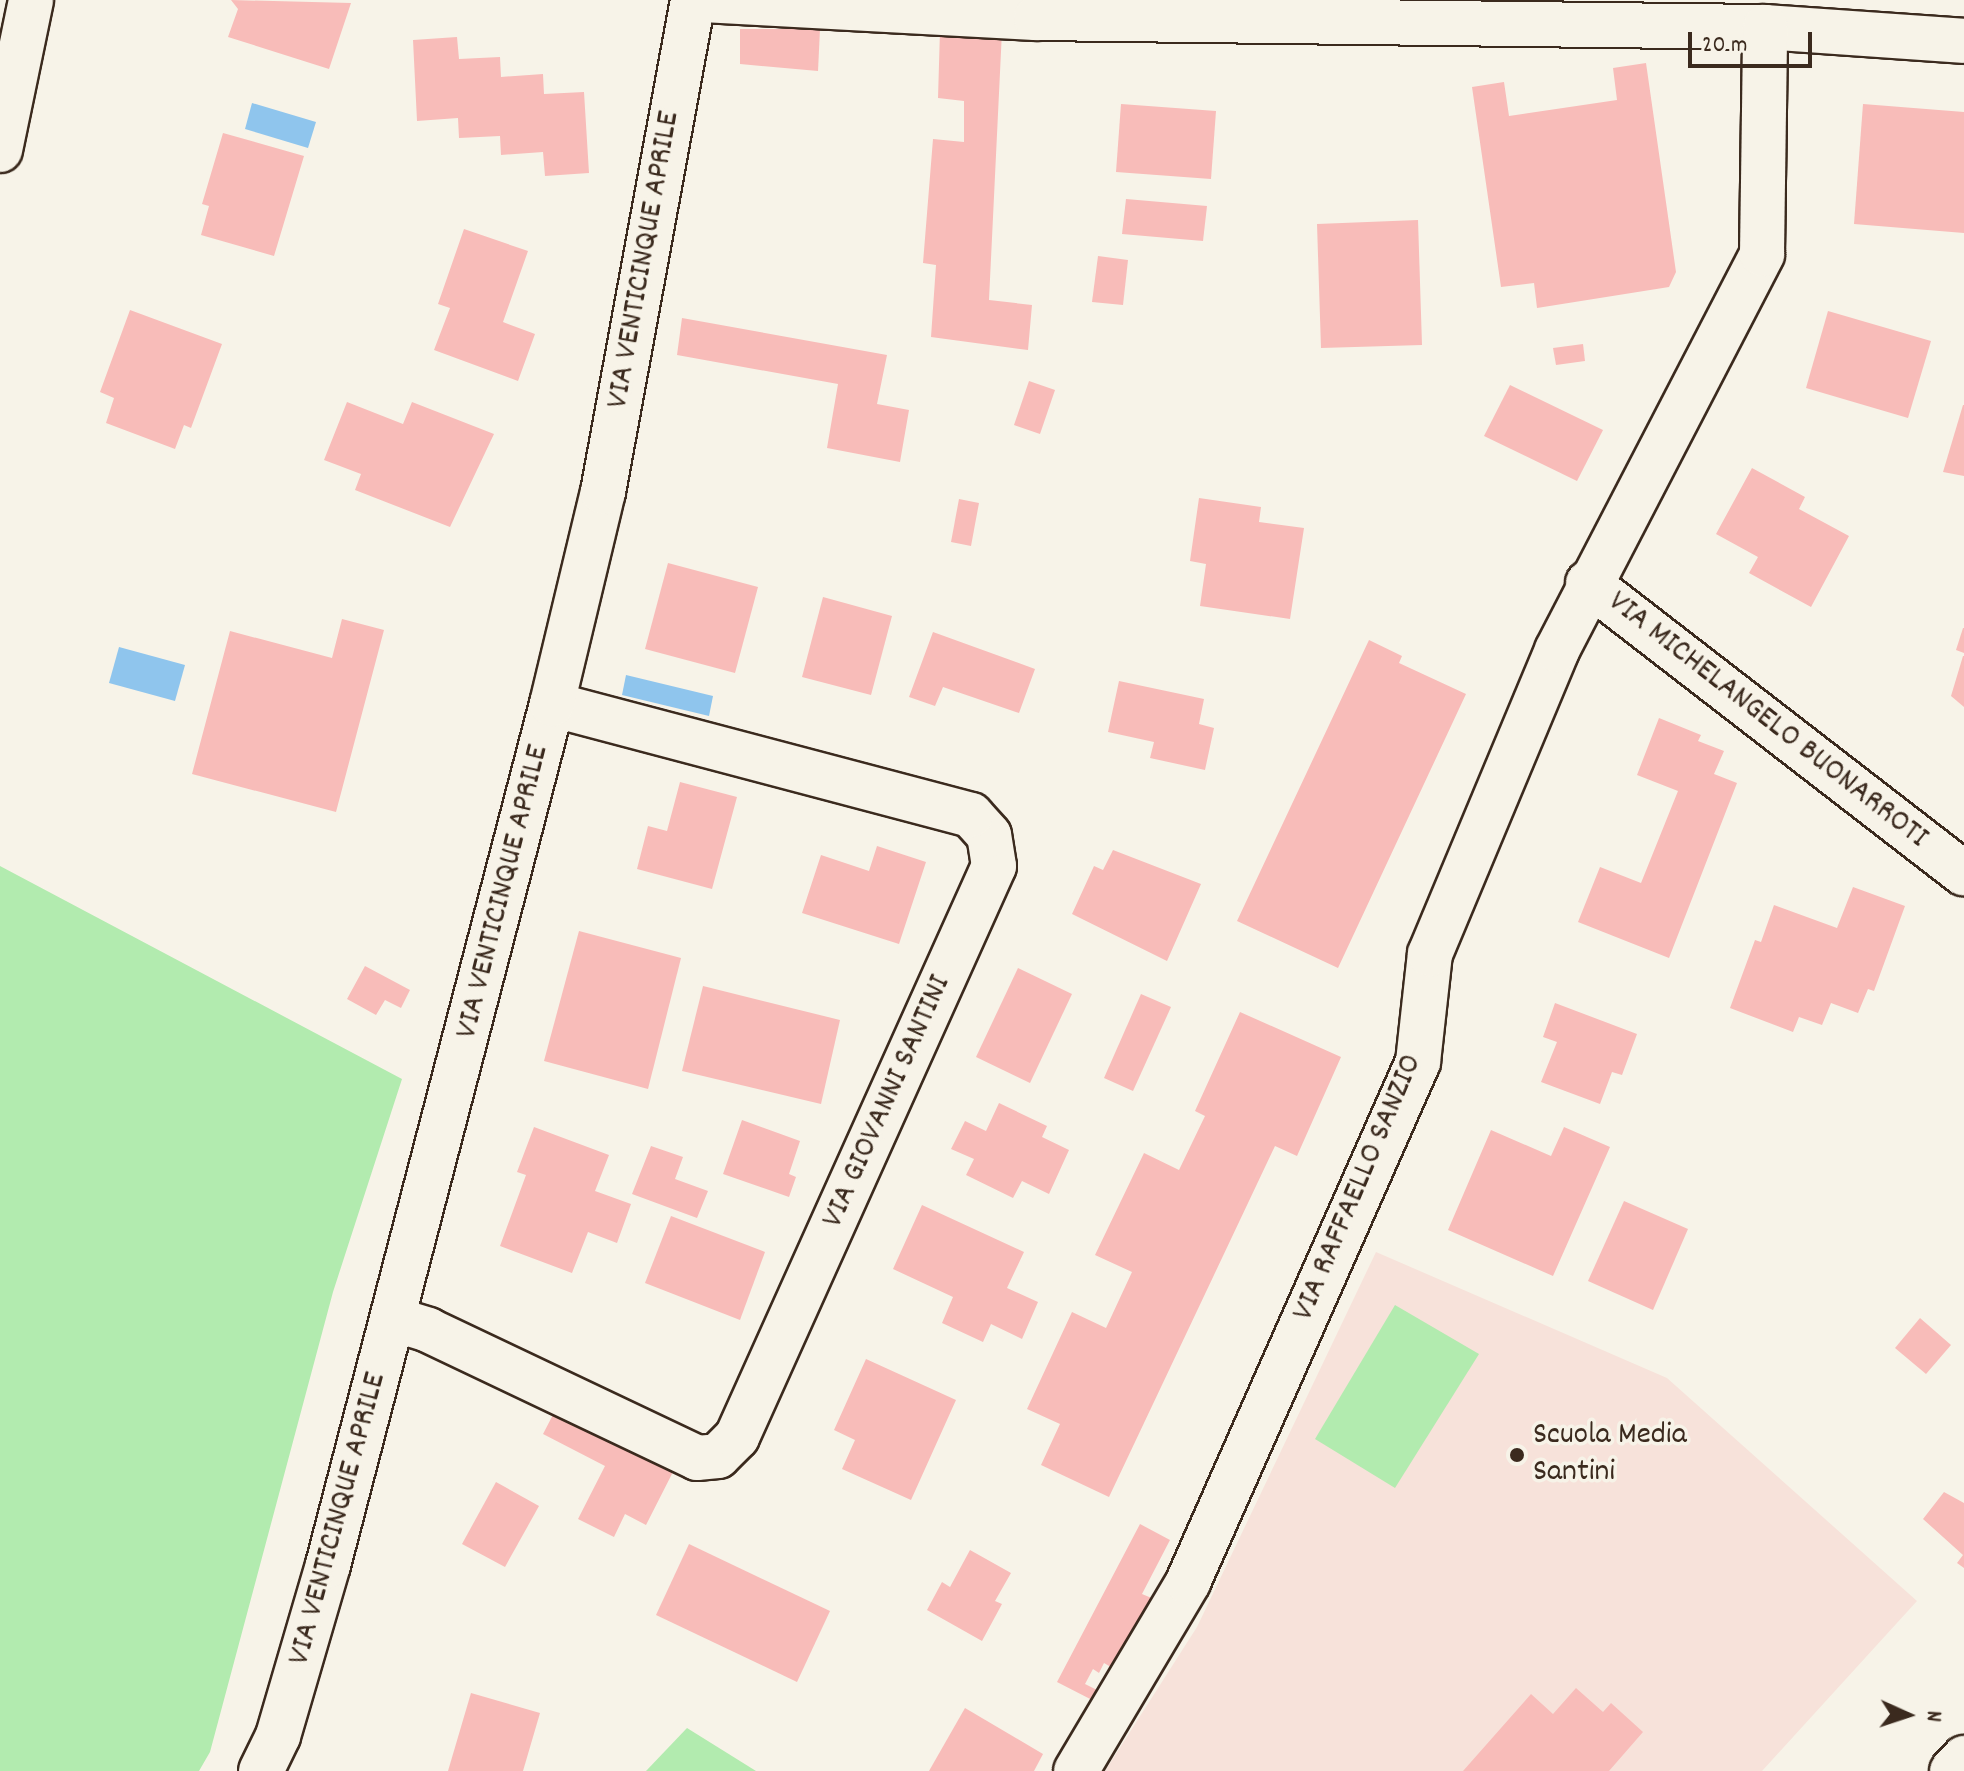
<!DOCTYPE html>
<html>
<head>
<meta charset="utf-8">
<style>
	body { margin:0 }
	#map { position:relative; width:1964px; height:1771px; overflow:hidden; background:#f7f3e8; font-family:Dekko,sans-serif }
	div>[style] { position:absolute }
	.built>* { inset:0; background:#f7e2da }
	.green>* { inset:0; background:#b2ebaf }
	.water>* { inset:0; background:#8fc5ed }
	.building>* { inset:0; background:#f8bcb9 }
	.roads { filter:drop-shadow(2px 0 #3b2a1e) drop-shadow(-2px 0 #3b2a1e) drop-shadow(0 2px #3b2a1e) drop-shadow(0 -2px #3b2a1e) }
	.minor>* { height:44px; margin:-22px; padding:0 22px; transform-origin:22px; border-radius:22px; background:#f7f3e8 }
	.dots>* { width:22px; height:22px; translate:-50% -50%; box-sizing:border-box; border:4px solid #f7f3e8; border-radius:50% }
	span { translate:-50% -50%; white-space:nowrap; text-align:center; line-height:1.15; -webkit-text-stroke:7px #f7f3e8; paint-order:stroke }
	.street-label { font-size:32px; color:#3b2a1e }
	.poi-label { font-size:32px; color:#3b2a1e }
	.left { translate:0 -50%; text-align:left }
	.north { position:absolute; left:1868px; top:1675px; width:80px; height:80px; -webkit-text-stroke:6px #f7f3e8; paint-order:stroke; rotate:93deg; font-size:22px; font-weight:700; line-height:32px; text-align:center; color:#3b2a1e }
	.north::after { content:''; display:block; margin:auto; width:28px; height:36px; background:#3b2a1e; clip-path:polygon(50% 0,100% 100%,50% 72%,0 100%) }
	.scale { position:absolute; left:1688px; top:32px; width:124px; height:36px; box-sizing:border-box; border:4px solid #3b2a1e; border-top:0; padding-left:10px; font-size:24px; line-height:28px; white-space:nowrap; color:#3b2a1e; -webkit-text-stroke:6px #f7f3e8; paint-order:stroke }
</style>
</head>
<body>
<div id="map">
	<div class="built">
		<div style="clip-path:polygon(1376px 1252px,1667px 1378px,1917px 1601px,1762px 1771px,1105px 1771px,1197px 1627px)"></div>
	</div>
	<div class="green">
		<div style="clip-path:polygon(0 866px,402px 1079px,333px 1292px,210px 1752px,199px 1771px,0 1771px)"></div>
		<div style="clip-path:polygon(1395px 1305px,1479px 1354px,1395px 1488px,1315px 1439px)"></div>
		<div style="clip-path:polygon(687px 1728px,756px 1771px,646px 1771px)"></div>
	</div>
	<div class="water">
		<div style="clip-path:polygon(252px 103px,316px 122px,308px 148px,245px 129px)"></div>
		<div style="clip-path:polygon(119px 647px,185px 665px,175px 701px,109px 683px)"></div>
		<div style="clip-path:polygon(626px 675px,713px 696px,709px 716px,622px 695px)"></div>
	</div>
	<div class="building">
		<div style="clip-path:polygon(231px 0,351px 3px,329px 69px,228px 37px,238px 9px)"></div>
		<div style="clip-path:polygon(740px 29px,820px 29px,818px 71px,740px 64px)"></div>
		<div style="clip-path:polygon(940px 30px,1002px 31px,989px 300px,1032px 305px,1028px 350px,931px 337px,936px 265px,923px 263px,933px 139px,964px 142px,964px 101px,938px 98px)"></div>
		<div style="clip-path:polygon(457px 37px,459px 59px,500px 57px,501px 77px,543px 74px,544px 94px,584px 92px,589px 173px,545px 176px,543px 152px,501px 155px,500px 136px,459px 138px,458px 118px,417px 121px,413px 40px)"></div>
		<div style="clip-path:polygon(1646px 63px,1676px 272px,1669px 287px,1537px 308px,1534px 283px,1501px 287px,1472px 87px,1504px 82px,1509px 116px,1617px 100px,1613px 68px)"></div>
		<div style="clip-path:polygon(1121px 104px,1216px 111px,1211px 179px,1116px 172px)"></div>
		<div style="clip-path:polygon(1863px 104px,1964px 112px,1964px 233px,1854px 224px)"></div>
		<div style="clip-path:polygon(223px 133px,304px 156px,274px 256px,201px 235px,209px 206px,202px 204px)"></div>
		<div style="clip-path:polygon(1126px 199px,1207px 206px,1203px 241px,1122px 234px)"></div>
		<div style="clip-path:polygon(1418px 220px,1422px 345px,1321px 348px,1317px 224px)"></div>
		<div style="clip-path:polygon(464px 229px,528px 251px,503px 322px,535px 334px,518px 381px,434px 350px,450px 308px,438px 304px)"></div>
		<div style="clip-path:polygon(1098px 256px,1128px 260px,1123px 305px,1092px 302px)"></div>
		<div style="clip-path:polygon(130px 310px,222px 344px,191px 428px,184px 425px,175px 449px,106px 423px,114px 398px,100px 392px)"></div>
		<div style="clip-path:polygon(1828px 311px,1931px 341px,1908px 418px,1806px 388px)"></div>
		<div style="clip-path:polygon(682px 318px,887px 355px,877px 404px,909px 410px,900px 462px,827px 448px,838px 384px,677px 355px)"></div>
		<div style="clip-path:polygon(1583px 344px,1585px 361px,1556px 365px,1553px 348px)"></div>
		<div style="clip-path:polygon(1029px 381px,1055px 390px,1040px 434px,1014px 425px)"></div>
		<div style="clip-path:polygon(1510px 385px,1603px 430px,1577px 481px,1484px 436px)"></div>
		<div style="clip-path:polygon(347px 402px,403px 424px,412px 402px,494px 434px,450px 527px,355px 490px,361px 474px,324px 460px)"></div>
		<div style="clip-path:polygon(1963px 405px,1964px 405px,1964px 476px,1943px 472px)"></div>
		<div style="clip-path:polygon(1752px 468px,1805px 497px,1799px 509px,1849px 536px,1811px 607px,1749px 573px,1758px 557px,1716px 534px)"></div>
		<div style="clip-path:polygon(1199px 498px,1261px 507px,1259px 522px,1304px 528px,1290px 619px,1200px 606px,1206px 564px,1190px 561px)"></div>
		<div style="clip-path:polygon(959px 499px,979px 503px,971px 546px,951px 542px)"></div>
		<div style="clip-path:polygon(668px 563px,758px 587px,735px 673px,645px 649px)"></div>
		<div style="clip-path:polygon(823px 597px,892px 616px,871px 695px,802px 677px)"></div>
		<div style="clip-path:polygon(342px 619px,384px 630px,336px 812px,192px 774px,230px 631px,332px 658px)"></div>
		<div style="clip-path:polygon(1963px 628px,1964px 628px,1964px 653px,1956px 650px)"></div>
		<div style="clip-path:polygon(933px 632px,1035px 669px,1019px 713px,943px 687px,935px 706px,909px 697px)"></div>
		<div style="clip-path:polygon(1369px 640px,1402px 656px,1399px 663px,1466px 694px,1338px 968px,1237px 921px)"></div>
		<div style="clip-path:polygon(1963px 656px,1964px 656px,1964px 707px,1951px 696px)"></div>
		<div style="clip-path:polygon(1119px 681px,1204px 699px,1199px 724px,1214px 728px,1205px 770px,1150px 758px,1154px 742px,1108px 732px)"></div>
		<div style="clip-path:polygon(1659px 718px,1701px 735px,1698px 741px,1724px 751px,1714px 774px,1737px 783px,1669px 958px,1578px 922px,1600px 867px,1641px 883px,1678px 791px,1637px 775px)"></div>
		<div style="clip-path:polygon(680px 782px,737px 797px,712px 889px,637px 869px,648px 826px,667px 831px)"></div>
		<div style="clip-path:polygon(877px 846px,926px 862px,899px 944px,802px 913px,821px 855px,869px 871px)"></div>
		<div style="clip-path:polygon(1113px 850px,1201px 884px,1167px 961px,1072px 914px,1094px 866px,1103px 870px)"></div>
		<div style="clip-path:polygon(1853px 887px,1905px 906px,1874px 991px,1868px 989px,1858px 1013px,1831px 1003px,1822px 1025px,1799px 1017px,1793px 1032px,1730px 1008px,1755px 940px,1761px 942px,1774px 905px,1837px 928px)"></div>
		<div style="clip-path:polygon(579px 931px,681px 958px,648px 1089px,544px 1061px)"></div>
		<div style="clip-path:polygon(365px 966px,410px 990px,401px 1008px,385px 1000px,376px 1015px,347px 999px)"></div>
		<div style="clip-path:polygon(1018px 968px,1072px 994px,1030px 1083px,976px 1057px)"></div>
		<div style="clip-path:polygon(703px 986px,840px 1020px,821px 1104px,682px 1071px)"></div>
		<div style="clip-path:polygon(1141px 994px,1171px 1007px,1133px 1091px,1104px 1078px)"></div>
		<div style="clip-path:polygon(1555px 1003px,1637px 1034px,1622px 1075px,1612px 1072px,1600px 1104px,1541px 1082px,1557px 1042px,1543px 1037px)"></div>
		<div style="clip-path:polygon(1240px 1012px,1341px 1057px,1297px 1156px,1275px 1146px,1109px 1497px,1041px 1465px,1060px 1424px,1027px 1409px,1072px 1312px,1106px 1328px,1132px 1272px,1095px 1255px,1144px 1153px,1179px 1170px,1205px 1116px,1195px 1111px)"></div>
		<div style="clip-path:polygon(999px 1103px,1047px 1126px,1042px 1137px,1069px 1150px,1049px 1194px,1022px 1181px,1013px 1198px,966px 1175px,974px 1159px,951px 1149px,965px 1121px,986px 1131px)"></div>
		<div style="clip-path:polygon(742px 1120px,800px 1141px,789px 1174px,796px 1177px,789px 1197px,723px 1174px)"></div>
		<div style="clip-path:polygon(534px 1127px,609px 1155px,595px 1191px,631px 1204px,617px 1243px,588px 1232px,572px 1273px,500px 1246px,526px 1175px,517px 1172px)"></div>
		<div style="clip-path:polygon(1564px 1127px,1610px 1147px,1553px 1276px,1448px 1230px,1491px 1130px,1551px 1156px)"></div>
		<div style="clip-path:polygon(651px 1146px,683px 1157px,675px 1179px,708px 1191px,697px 1218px,632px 1194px)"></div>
		<div style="clip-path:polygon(1624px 1201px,1688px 1229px,1653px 1310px,1588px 1281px)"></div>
		<div style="clip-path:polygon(922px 1205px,1024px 1252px,1007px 1288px,1038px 1302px,1022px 1339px,991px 1324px,983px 1342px,942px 1323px,953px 1297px,893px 1269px)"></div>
		<div style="clip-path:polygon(671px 1216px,765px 1252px,740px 1320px,645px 1283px)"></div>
		<div style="clip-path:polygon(1920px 1318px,1951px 1345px,1926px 1374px,1895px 1348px)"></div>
		<div style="clip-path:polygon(866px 1359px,956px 1400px,911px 1500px,842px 1469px,855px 1440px,834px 1430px)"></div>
		<div style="clip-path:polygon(556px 1409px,676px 1466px,646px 1525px,625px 1514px,614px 1537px,578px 1519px,605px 1466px,543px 1434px)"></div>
		<div style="clip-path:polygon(496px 1482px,539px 1506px,505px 1567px,462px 1544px)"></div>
		<div style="clip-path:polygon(1944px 1492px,1964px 1503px,1964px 1568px,1957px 1563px,1963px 1555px,1923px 1519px)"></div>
		<div style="clip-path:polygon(1140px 1524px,1170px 1540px,1142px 1594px,1154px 1599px,1116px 1670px,1104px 1663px,1099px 1673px,1093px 1669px,1085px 1684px,1101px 1692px,1096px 1702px,1057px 1682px)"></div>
		<div style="clip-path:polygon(689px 1544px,830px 1611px,797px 1682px,656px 1615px)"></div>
		<div style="clip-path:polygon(970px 1550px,1011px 1573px,995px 1601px,1002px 1604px,982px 1641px,927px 1610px,942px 1582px,950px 1587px)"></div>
		<div style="clip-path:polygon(1576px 1688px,1603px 1712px,1611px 1703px,1643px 1732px,1609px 1771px,1463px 1771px,1531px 1694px,1553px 1714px)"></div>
		<div style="clip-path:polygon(471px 1693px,540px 1713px,523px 1771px,448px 1771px)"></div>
		<div style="clip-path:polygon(965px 1708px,1043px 1754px,1034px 1771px,929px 1771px)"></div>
	</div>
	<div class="roads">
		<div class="minor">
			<div style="left:702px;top:0;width:334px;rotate:3.1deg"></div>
			<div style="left:1036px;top:18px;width:729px;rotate:0.71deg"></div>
			<div style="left:1765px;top:27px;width:199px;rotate:4deg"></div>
			<div style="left:0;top:150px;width:153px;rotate:-78.3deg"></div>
			<div style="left:1588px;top:583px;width:475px;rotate:37.7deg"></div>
			<div style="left:393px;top:1319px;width:37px;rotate:17deg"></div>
			<div style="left:428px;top:1330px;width:298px;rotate:25.4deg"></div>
			<div style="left:697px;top:1458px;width:21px;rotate:-5deg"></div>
			<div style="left:718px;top:1456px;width:27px;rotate:-45deg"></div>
			<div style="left:737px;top:1437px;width:626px;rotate:-65.77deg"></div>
			<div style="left:994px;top:866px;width:31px;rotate:-99deg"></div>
			<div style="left:989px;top:835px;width:27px;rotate:-132deg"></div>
			<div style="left:971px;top:815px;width:433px;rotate:-165.2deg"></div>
			<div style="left:261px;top:1771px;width:39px;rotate:-64deg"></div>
			<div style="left:278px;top:1736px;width:178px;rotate:-73.7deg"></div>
			<div style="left:328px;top:1565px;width:890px;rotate:-75.42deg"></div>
			<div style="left:552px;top:704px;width:218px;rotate:-76.5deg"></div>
			<div style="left:603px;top:492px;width:500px;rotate:-79.63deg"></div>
			<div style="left:1076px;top:1771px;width:220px;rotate:-59.3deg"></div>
			<div style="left:1188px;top:1582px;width:569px;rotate:-66.14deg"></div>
			<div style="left:1418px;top:1062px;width:109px;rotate:-83.7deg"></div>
			<div style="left:1430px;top:954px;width:329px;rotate:-67.3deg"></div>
			<div style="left:1557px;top:650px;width:446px;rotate:-62.6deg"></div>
			<div style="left:1762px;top:254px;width:227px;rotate:-89.2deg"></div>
			<div style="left:1952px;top:1771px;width:18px;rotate:-47deg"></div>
		</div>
	</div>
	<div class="dots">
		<div style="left:1517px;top:1455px;background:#3b2a1e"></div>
	</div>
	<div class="street-label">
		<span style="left:645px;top:260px;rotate:-80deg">VIA VENTICINQUE APRILE</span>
		<span style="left:1767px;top:721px;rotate:38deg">VIA MICHELANGELO BUONARROTI</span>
		<span style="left:504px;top:892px;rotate:-76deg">VIA VENTICINQUE APRILE</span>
		<span style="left:888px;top:1102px;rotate:-66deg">VIA GIOVANNI SANTINI</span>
		<span style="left:1359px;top:1188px;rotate:-67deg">VIA RAFFAELLO SANZIO</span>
		<span style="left:339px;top:1519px;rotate:-75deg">VIA VENTICINQUE APRILE</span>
	</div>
	<div class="poi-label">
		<span class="left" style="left:1533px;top:1455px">Scuola Media<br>Santini</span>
	</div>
	<div class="north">N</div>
	<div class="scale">20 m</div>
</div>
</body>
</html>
